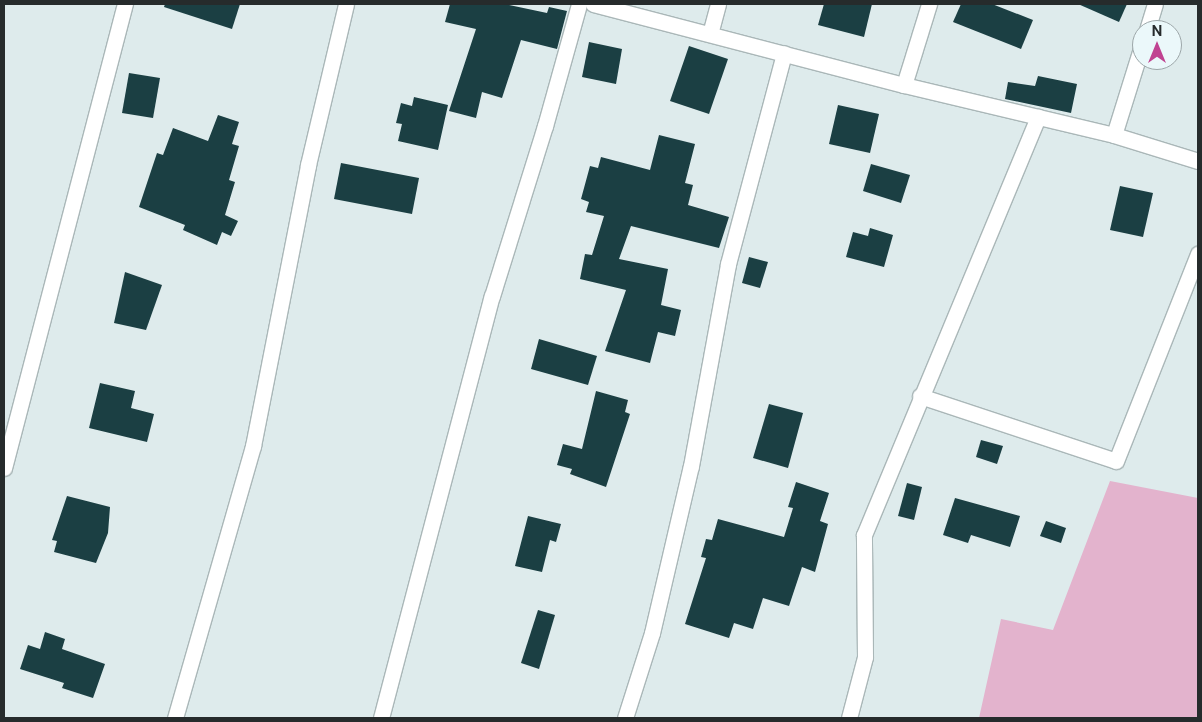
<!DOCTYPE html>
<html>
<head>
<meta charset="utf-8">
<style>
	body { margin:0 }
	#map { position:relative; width:1202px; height:722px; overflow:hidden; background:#deebec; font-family:"Public Sans",sans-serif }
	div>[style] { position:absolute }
	.green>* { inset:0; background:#e3b3cd }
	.building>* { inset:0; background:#1b3f43 }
	.roads { filter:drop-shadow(1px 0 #aab7b8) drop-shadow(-1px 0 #aab7b8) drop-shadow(0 1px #aab7b8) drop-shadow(0 -1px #aab7b8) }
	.minor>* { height:15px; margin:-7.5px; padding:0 7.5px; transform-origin:7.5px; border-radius:7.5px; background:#fff }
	span { translate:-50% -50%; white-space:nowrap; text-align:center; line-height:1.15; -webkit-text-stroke:5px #ebf8fa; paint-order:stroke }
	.frame { position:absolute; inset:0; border:5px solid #262b2c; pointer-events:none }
	.north { position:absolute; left:1132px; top:20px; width:50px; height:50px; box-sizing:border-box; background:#ebf8fa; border:1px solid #9ca6a8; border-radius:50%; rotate:0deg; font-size:14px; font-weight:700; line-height:20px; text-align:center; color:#262b2c }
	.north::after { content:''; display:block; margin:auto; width:18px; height:22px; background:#c04391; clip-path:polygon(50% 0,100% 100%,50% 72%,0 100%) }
</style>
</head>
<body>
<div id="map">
	<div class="green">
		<div style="clip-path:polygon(1110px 481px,1198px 498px,1198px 718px,979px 718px,1001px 619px,1053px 630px)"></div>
	</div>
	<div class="building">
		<div style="clip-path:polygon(165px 4px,240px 4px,232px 29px,164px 7px)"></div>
		<div style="clip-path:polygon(450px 4px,505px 4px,547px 13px,549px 7px,567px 11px,557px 49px,521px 40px,502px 98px,482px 92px,476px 118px,449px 111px,476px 29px,445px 22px)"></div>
		<div style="clip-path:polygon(824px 4px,872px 4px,864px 37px,818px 25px)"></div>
		<div style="clip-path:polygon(961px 4px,992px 4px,1033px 20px,1021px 49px,953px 22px)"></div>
		<div style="clip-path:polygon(1078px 4px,1127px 4px,1119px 22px)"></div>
		<div style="clip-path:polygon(589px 42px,622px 49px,616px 84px,582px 77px)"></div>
		<div style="clip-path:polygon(689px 46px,728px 59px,709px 114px,670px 101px)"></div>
		<div style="clip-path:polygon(129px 73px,160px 78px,153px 118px,122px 113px)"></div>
		<div style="clip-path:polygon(1038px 76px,1077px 84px,1071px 113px,1005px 99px,1008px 82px,1035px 86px)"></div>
		<div style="clip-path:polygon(414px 97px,448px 105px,438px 150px,398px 141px,402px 124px,396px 123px,401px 103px,412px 106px)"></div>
		<div style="clip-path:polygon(838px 105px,879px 114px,870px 153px,829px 144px)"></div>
		<div style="clip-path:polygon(218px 115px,239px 122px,232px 144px,239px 146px,229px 180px,235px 182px,225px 215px,238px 221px,231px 236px,222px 232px,217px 245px,183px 230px,185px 225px,139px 207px,157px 153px,163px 155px,173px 128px,208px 141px)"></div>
		<div style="clip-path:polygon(659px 135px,695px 144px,685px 183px,693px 185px,688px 205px,729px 217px,719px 248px,631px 226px,619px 259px,668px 269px,661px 305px,681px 310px,675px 336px,658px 332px,650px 363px,605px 351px,626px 290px,580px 279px,585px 254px,592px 255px,604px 216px,586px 212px,589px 202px,581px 199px,590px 166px,598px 168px,601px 157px,650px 170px)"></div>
		<div style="clip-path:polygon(341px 163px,419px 178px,412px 214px,334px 199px)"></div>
		<div style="clip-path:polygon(871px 164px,910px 175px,901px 203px,863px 191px)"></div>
		<div style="clip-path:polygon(1120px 186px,1153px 193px,1143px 237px,1110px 230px)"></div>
		<div style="clip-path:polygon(870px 228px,893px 235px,884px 267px,846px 257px,853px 232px,868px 236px)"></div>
		<div style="clip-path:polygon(749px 257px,768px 262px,760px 288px,742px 283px)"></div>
		<div style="clip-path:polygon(125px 272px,162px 285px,146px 330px,114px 323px)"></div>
		<div style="clip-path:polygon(539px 339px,597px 356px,588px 385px,531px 369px)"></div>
		<div style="clip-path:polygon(100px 383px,135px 391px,131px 408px,154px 414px,147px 442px,89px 428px)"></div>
		<div style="clip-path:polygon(596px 391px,628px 400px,625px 412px,630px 414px,606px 487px,570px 474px,572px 469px,557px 465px,563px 444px,582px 449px)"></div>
		<div style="clip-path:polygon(769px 404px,803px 413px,788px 468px,753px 458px)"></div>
		<div style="clip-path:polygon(981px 440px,1003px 446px,997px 464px,976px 457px)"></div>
		<div style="clip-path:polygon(796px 482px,829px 493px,820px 521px,828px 524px,815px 572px,802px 567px,789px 606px,763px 598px,753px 629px,734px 623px,729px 638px,685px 624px,706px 558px,701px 557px,706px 539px,712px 540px,718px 519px,784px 537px,793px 508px,788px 507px)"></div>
		<div style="clip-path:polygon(907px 483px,922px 487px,914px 520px,898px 516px)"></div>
		<div style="clip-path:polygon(67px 496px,110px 507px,108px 533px,96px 563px,54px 552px,57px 541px,52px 540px)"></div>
		<div style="clip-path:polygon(955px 498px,1020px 516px,1010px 547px,971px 535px,968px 543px,943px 535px)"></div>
		<div style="clip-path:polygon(528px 516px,561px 524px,556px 542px,550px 540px,542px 572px,515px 566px)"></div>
		<div style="clip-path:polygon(1046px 521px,1066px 528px,1061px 543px,1040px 536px)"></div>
		<div style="clip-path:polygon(538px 610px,555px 615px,539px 669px,521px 663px)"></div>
		<div style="clip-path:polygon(45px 632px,65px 639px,62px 649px,105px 664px,93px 698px,62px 688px,64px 683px,20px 669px,28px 645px,40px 649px)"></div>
	</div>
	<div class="roads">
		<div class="minor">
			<div style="left:593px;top:4px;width:321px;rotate:14.6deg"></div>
			<div style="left:904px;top:85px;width:216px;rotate:13.4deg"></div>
			<div style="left:1114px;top:135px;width:88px;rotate:17.2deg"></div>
			<div style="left:1147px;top:30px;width:27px;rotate:-73deg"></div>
			<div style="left:710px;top:34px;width:31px;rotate:-75deg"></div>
			<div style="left:904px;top:85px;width:85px;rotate:-72.8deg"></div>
			<div style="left:1114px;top:135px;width:94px;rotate:-72.7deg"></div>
			<div style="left:920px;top:396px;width:206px;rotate:18.3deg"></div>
			<div style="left:1116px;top:461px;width:223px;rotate:-68.4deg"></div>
			<div style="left:4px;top:468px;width:480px;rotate:-75.4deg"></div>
			<div style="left:175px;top:718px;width:283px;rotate:-74deg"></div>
			<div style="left:253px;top:446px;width:286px;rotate:-78.9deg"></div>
			<div style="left:308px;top:165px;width:165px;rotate:-76.7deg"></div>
			<div style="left:381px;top:718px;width:436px;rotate:-75.3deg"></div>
			<div style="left:492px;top:296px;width:178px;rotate:-72.7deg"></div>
			<div style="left:545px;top:126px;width:127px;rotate:-74.4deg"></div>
			<div style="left:625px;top:718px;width:89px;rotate:-72.4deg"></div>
			<div style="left:652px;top:633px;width:171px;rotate:-76.9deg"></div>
			<div style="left:691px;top:466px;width:205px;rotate:-79.6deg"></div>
			<div style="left:728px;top:264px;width:218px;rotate:-75.1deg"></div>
			<div style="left:849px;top:718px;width:63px;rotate:-75.3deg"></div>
			<div style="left:865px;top:657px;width:122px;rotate:-90.5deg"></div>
			<div style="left:864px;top:535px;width:453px;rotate:-67.4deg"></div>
		</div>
	</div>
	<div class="frame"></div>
	<div class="north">N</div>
</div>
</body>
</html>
